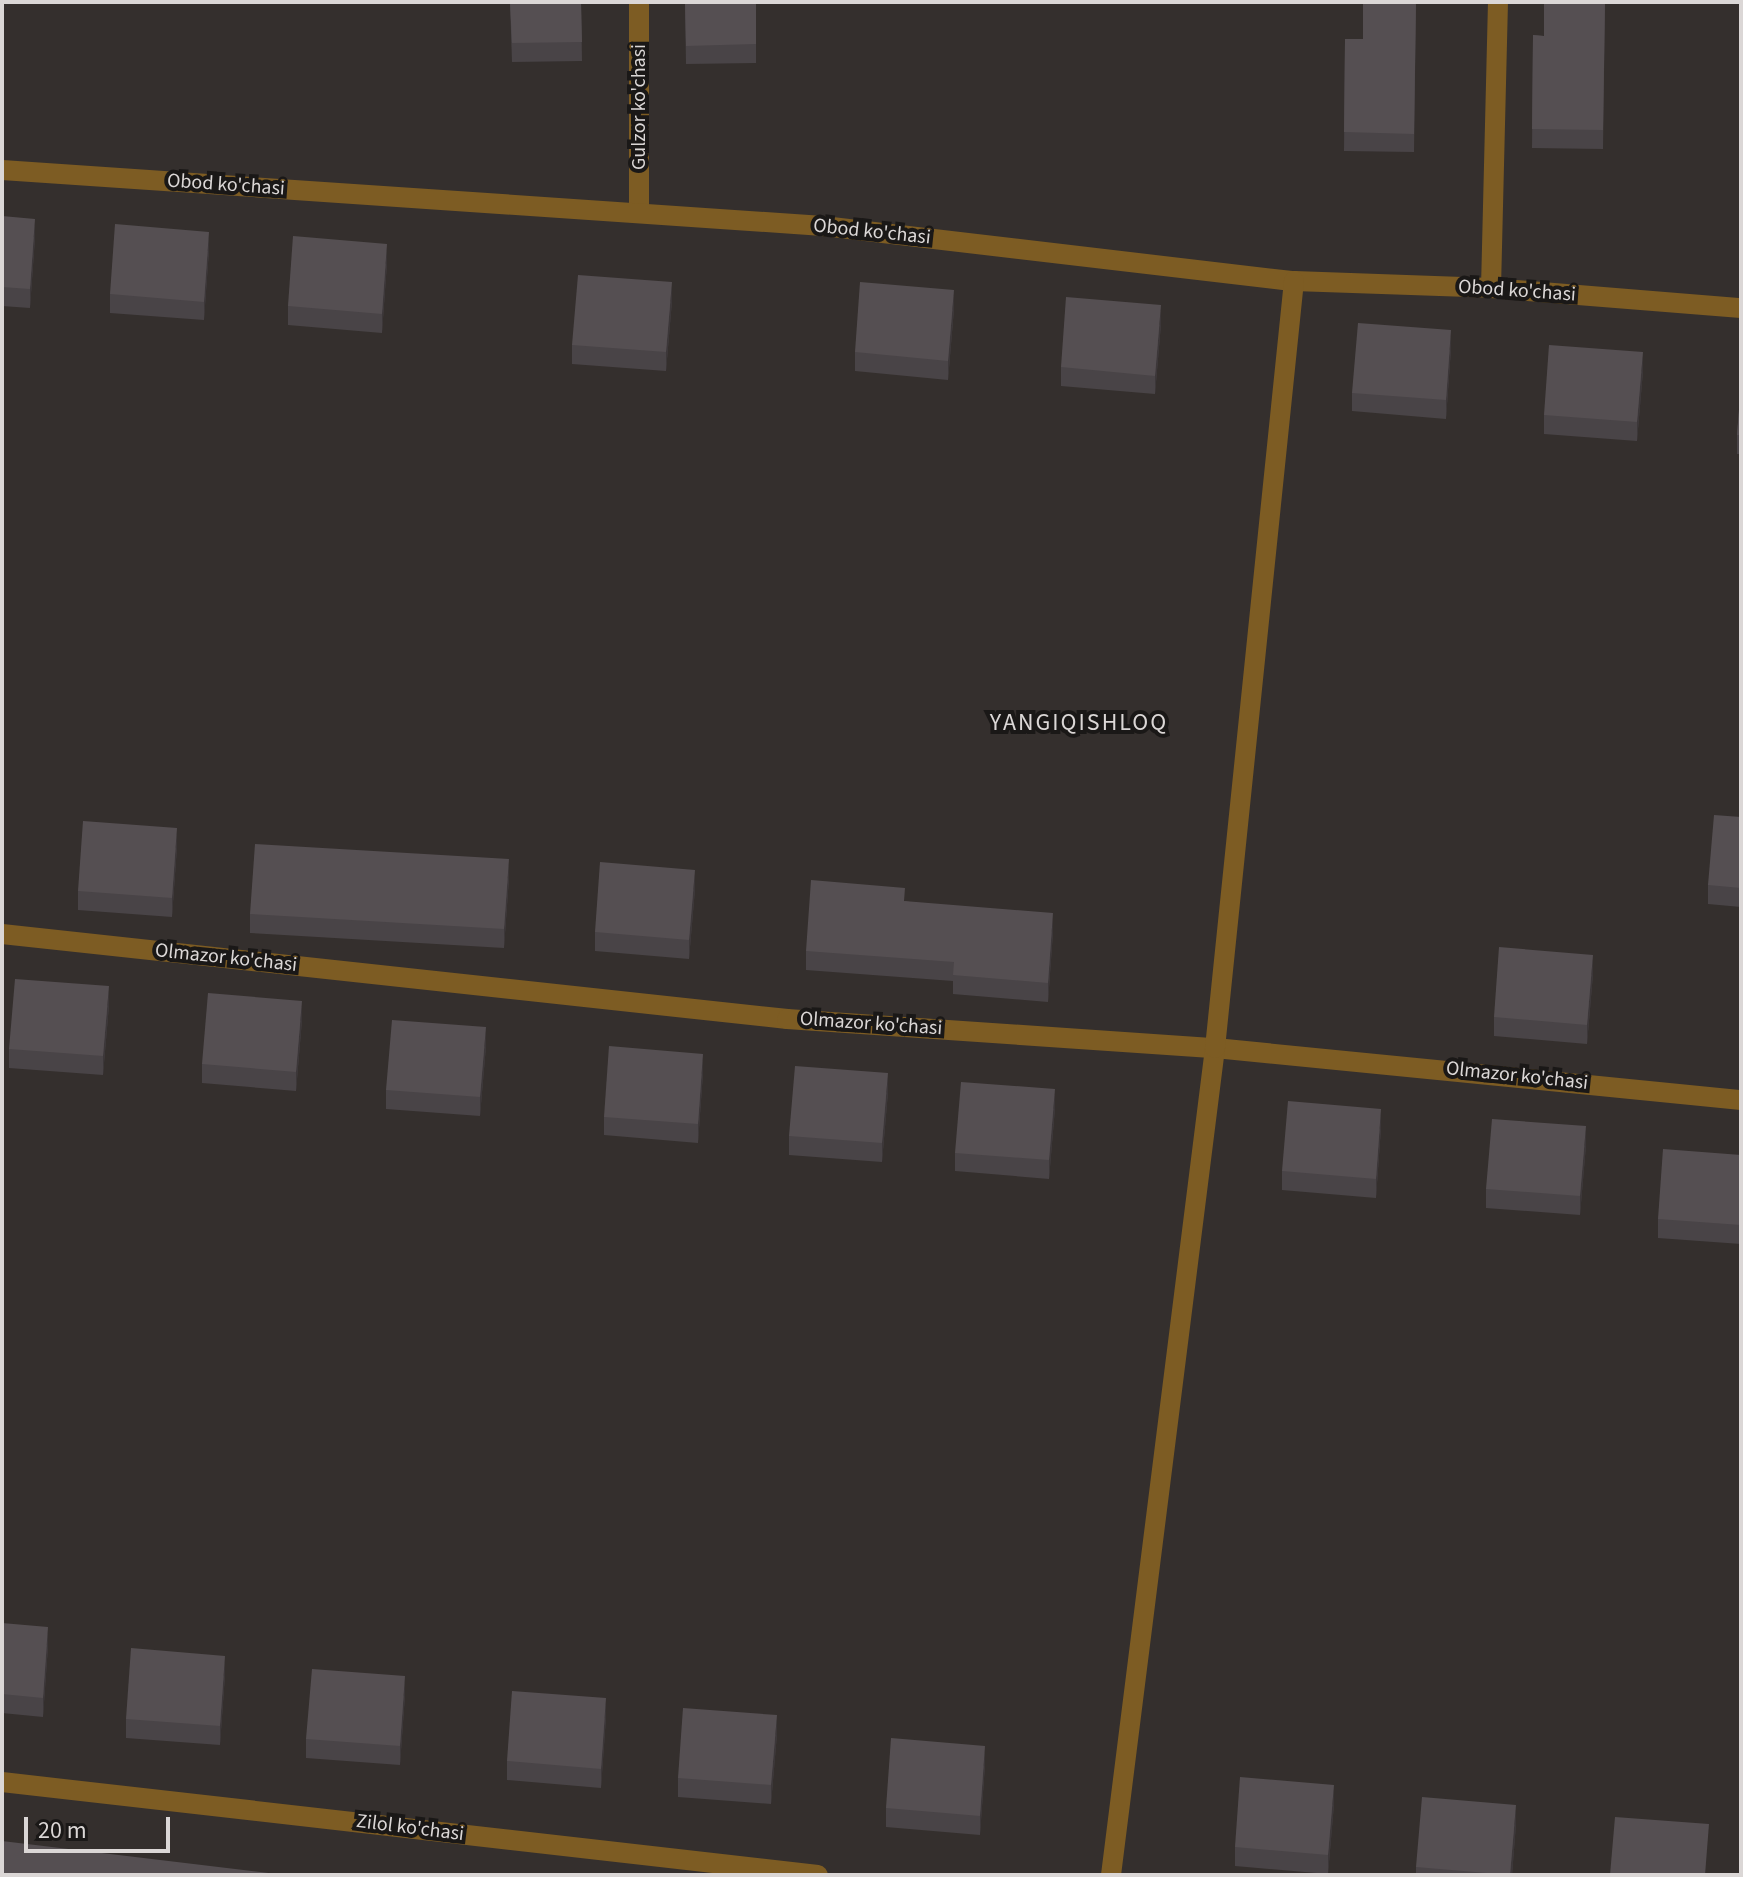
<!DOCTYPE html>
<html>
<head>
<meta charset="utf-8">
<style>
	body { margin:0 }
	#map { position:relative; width:1743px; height:1877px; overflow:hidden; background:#342f2d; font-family:"Source Sans 3",sans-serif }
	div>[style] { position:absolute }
	.minor>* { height:20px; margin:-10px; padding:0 10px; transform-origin:10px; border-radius:10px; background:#7d5c23 }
	.wall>* { inset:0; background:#494447 }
	.shaded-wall>* { inset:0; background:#3c3739 }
	.building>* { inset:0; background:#554f52 }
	span { translate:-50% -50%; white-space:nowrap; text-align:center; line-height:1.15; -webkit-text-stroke:8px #1a1817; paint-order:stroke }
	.street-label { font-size:20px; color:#dbd7d6 }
	.quarter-label { font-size:24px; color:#dbd7d6; letter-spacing:2px }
	.frame { position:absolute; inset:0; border:4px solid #dbd7d6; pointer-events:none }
	.scale { position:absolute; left:24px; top:1817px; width:146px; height:36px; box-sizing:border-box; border:4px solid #dbd7d6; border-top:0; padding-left:10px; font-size:24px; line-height:28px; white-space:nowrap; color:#dbd7d6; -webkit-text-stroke:6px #1a1817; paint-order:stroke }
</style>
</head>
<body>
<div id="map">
	<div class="minor">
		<div style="left:639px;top:2px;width:211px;rotate:90deg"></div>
		<div style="left:2px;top:170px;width:823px;rotate:3.9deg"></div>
		<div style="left:823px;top:226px;width:474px;rotate:6.7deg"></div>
		<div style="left:1294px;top:281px;width:197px;rotate:2deg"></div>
		<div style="left:1491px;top:288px;width:251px;rotate:4.6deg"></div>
		<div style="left:1491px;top:288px;width:286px;rotate:-88.6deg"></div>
		<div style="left:2px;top:934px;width:790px;rotate:6.18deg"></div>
		<div style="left:787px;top:1019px;width:429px;rotate:3.9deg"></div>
		<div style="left:1215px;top:1048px;width:529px;rotate:5.65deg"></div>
		<div style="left:2px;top:1782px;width:821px;rotate:6.5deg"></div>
		<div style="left:1111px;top:1875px;width:834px;rotate:-82.83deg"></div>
		<div style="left:1215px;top:1048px;width:771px;rotate:-84.12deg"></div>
	</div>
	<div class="wall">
		<div style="clip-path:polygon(510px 2px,581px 2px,582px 61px,512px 62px)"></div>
		<div style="clip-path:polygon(685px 2px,756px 2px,756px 63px,686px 64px)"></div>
		<div style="clip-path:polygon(1416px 2px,1414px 152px,1344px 151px,1345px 39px,1363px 39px)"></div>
		<div style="clip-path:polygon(1605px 2px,1603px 149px,1532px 148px,1533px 35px,1544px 36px)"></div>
		<div style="clip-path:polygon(2px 216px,35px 238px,30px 308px,2px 306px)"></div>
		<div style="clip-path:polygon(209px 250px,204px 320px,110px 313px,110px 294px)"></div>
		<div style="clip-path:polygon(387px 263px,382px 333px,288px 325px,288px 306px)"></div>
		<div style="clip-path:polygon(672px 301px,666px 371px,572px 364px,572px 345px)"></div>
		<div style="clip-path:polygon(954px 309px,948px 380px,855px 371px,855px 352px)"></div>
		<div style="clip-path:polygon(1161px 324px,1155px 394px,1061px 386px,1061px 367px)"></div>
		<div style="clip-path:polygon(1451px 349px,1446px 419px,1352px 411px,1352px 393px)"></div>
		<div style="clip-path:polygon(1643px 371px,1637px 441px,1544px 434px,1544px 415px)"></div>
		<div style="clip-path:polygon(1741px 384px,1741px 454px,1737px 454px,1737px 435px)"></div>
		<div style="clip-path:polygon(1741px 817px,1741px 907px,1708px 904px,1708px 885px)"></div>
		<div style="clip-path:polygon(177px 847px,172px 917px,78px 910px,78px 891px)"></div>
		<div style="clip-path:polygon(509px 878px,504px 948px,250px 933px,250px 914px)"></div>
		<div style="clip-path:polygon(695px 889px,689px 959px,595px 951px,595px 932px)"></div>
		<div style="clip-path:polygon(905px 901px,1053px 932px,1048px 1002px,953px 994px,953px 981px,806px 970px,806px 951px)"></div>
		<div style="clip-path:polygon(1593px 974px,1587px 1044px,1494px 1036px,1494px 1017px)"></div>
		<div style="clip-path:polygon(109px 1005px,103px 1075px,9px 1068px,9px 1049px)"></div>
		<div style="clip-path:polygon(302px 1020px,296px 1091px,202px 1083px,202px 1064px)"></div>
		<div style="clip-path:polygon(486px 1046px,480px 1116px,386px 1109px,386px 1090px)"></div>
		<div style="clip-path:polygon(703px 1073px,698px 1143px,604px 1135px,604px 1117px)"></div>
		<div style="clip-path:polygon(888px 1092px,882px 1162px,789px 1155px,789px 1136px)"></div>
		<div style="clip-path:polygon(1055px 1108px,1049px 1179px,955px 1171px,955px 1153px)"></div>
		<div style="clip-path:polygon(1381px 1128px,1376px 1198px,1282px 1190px,1282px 1171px)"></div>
		<div style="clip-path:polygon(1586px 1145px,1580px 1215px,1486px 1208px,1486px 1189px)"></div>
		<div style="clip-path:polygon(1741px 1155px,1741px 1244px,1658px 1238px,1658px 1219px)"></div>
		<div style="clip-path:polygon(2px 1623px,48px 1646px,43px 1717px,2px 1713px)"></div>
		<div style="clip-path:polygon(225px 1675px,220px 1745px,126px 1738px,126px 1719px)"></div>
		<div style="clip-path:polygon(405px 1695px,400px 1765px,306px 1758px,306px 1739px)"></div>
		<div style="clip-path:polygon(606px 1717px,601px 1788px,507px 1780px,507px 1761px)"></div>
		<div style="clip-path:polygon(777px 1734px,771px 1804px,678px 1797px,678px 1778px)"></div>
		<div style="clip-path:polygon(985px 1765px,980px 1835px,886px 1827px,886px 1808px)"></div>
		<div style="clip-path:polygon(1334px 1804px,1328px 1874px,1235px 1866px,1235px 1847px)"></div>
		<div style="clip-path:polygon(1516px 1824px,1512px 1875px,1416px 1875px,1416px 1867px)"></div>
	</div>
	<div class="shaded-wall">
		<div style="clip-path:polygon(35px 219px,35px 238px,30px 308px,30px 289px)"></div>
		<div style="clip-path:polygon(209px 232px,209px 250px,204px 320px,204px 302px)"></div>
		<div style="clip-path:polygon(387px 244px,387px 263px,382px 333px,382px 314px)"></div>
		<div style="clip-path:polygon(672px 282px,672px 301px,666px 371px,666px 352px)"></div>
		<div style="clip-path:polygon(954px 290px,954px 309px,948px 380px,948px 361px)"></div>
		<div style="clip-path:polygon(1161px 305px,1161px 324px,1155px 394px,1155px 376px)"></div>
		<div style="clip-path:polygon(1451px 330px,1451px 349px,1446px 419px,1446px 400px)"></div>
		<div style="clip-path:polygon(1643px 352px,1643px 371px,1637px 441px,1637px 422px)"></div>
		<div style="clip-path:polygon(177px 828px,177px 847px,172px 917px,172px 898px)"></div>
		<div style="clip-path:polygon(509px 859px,509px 878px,504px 948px,504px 929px)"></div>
		<div style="clip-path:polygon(695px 870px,695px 889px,689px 959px,689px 940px)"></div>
		<div style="clip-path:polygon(1053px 913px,1053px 932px,1048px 1002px,1048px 983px)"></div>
		<div style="clip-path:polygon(1593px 955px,1593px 974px,1587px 1044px,1587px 1025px)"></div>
		<div style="clip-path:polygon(109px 986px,109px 1005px,103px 1075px,103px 1056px)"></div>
		<div style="clip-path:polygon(302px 1001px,302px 1020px,296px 1091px,296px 1072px)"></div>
		<div style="clip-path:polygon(486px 1027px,486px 1046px,480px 1116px,480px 1097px)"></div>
		<div style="clip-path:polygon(703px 1054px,703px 1073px,698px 1143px,698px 1124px)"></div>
		<div style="clip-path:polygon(888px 1073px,888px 1092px,882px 1162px,882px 1143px)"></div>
		<div style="clip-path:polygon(1055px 1089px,1055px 1108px,1049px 1179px,1049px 1160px)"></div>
		<div style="clip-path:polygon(1381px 1109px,1381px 1128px,1376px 1198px,1376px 1179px)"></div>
		<div style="clip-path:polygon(1586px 1126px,1586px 1145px,1580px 1215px,1580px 1196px)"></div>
		<div style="clip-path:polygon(48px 1627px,48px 1646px,43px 1717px,43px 1698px)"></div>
		<div style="clip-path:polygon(225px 1656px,225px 1675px,220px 1745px,220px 1726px)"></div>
		<div style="clip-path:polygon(405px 1676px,405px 1695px,400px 1765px,400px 1746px)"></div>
		<div style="clip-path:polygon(606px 1698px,606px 1717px,601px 1788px,601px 1769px)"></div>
		<div style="clip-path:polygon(777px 1715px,777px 1734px,771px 1804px,771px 1785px)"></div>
		<div style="clip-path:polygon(985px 1746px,985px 1765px,980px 1835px,980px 1816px)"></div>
		<div style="clip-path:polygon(1334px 1785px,1334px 1804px,1328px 1874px,1328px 1855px)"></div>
		<div style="clip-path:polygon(1516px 1805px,1516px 1824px,1512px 1875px,1510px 1875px)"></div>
	</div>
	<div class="building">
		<div style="clip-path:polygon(510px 2px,581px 2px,582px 42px,512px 43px)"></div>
		<div style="clip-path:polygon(685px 2px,756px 2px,756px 44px,686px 46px)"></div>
		<div style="clip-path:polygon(1363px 2px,1416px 2px,1414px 134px,1344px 132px,1345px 39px,1363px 39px)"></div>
		<div style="clip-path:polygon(1544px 2px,1605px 2px,1603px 130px,1532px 129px,1533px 35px,1544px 36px)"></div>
		<div style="clip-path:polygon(2px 216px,35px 219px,30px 289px,2px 287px)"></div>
		<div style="clip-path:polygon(115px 224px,209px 232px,204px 302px,110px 294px)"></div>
		<div style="clip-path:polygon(293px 236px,387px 244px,382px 314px,288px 306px)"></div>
		<div style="clip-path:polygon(578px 275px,672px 282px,666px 352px,572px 345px)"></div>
		<div style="clip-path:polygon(860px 282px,954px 290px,948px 361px,855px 352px)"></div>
		<div style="clip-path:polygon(1066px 297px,1161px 305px,1155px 376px,1061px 367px)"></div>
		<div style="clip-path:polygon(1358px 323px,1451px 330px,1446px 400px,1352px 393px)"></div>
		<div style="clip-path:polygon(1549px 345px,1643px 352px,1637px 422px,1544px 415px)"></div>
		<div style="clip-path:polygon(1741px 384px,1741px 435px,1737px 435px)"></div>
		<div style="clip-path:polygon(1714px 815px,1741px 817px,1741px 888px,1708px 885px)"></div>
		<div style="clip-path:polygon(83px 821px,177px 828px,172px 898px,78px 891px)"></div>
		<div style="clip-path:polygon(255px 844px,509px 859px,504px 929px,250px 914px)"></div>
		<div style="clip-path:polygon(600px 862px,695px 870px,689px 940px,595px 932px)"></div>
		<div style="clip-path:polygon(811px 880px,905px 888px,904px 901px,1053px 913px,1048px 983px,953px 975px,954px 962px,806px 951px)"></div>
		<div style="clip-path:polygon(1499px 947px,1593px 955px,1587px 1025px,1494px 1017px)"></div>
		<div style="clip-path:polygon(15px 979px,109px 986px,103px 1056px,9px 1049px)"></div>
		<div style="clip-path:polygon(208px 993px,302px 1001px,296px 1072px,202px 1064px)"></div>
		<div style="clip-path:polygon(392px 1020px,486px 1027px,480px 1097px,386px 1090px)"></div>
		<div style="clip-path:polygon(609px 1046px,703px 1054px,698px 1124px,604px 1117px)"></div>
		<div style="clip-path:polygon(795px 1066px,888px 1073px,882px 1143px,789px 1136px)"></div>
		<div style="clip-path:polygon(961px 1082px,1055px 1089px,1049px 1160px,955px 1153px)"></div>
		<div style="clip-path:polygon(1288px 1101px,1381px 1109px,1376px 1179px,1282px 1171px)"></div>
		<div style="clip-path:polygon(1492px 1119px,1586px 1126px,1580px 1196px,1486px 1189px)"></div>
		<div style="clip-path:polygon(1663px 1149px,1741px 1155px,1741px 1225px,1658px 1219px)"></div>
		<div style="clip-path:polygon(2px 1623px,48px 1627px,43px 1698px,2px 1694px)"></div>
		<div style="clip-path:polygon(131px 1648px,225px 1656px,220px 1726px,126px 1719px)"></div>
		<div style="clip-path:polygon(312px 1669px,405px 1676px,400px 1746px,306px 1739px)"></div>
		<div style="clip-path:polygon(512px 1691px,606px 1698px,601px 1769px,507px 1761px)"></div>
		<div style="clip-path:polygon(683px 1708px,777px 1715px,771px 1785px,678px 1778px)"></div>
		<div style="clip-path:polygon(891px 1738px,985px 1746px,980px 1816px,886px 1808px)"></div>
		<div style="clip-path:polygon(1240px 1777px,1334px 1785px,1328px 1855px,1235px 1847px)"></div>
		<div style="clip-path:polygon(1422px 1797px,1516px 1805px,1510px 1875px,1416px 1867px)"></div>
		<div style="clip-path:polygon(1615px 1817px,1709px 1824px,1705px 1875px,1610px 1875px)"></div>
		<div style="clip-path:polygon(2px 1841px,285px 1875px,2px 1875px)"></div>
	</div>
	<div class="street-label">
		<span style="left:639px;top:107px;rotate:-90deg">Gulzor ko'chasi</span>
		<span style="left:226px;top:185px;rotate:4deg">Obod ko'chasi</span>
		<span style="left:872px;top:232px;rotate:6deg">Obod ko'chasi</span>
		<span style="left:1517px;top:291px;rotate:4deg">Obod ko'chasi</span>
		<span style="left:226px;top:958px;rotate:6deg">Olmazor ko'chasi</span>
		<span style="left:871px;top:1024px;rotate:4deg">Olmazor ko'chasi</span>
		<span style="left:1517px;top:1076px;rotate:6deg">Olmazor ko'chasi</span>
		<span style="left:410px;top:1828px;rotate:7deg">Zilol ko'chasi</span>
	</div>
	<div class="quarter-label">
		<span style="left:1079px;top:723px">YANGIQISHLOQ</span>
	</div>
	<div class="frame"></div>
	<div class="scale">20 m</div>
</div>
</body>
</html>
